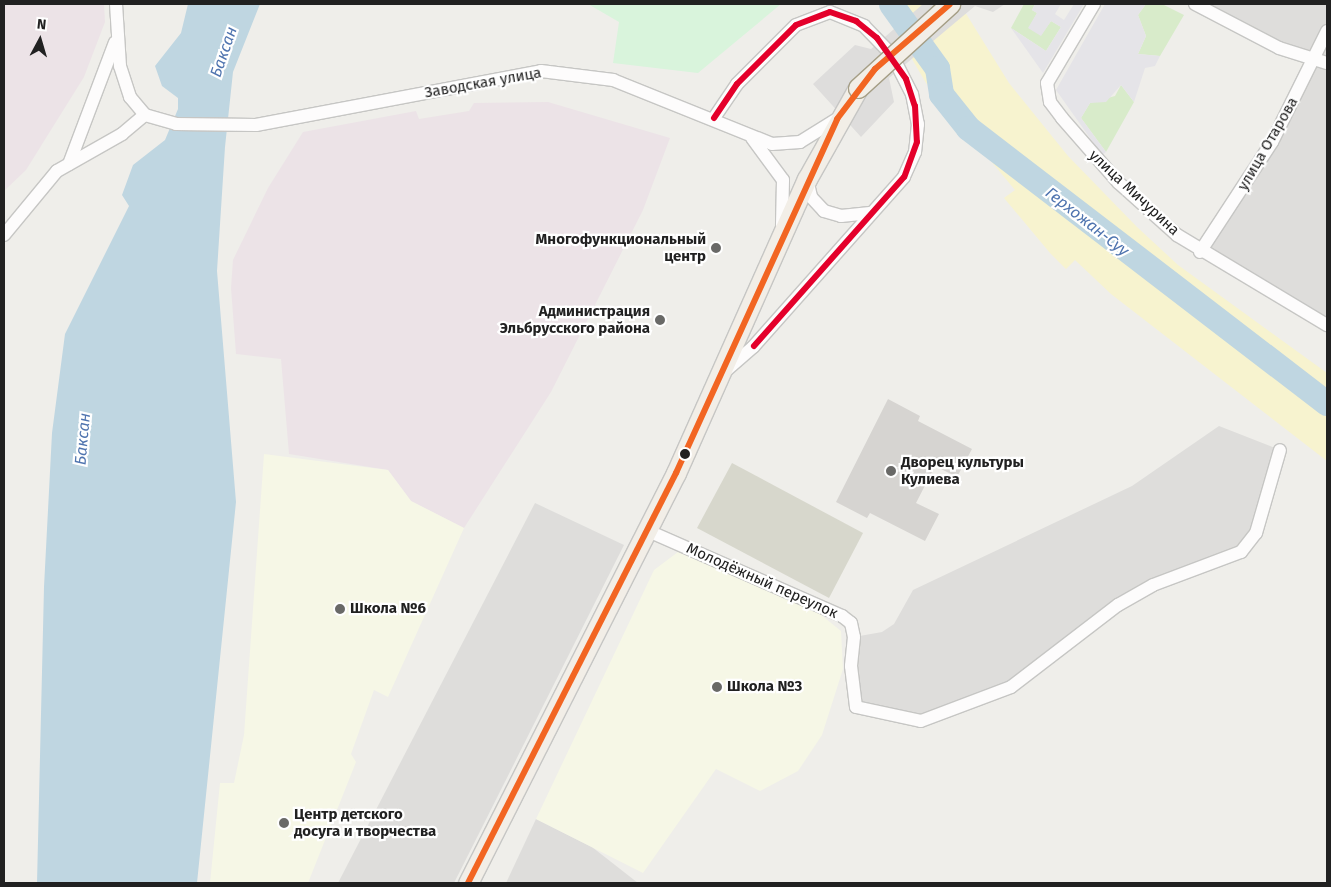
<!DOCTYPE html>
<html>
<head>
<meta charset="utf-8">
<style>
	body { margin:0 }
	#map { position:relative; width:1331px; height:887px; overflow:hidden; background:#efeeea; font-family:"Fira Sans",sans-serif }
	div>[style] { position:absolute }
	.residential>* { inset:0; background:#dedddb }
	.industrial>* { inset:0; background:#ece3e7 }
	.education>* { inset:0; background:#f6f7e6 }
	.construction>* { inset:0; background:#d7d7cc }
	.grass>* { inset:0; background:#d8ebca }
	.sand>* { inset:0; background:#f7f3cf }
	.park>* { inset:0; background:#d9f4dc }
	.plaza>* { inset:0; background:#e5e4e8 }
	.water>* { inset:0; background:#bfd6e1 }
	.pier>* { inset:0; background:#dedddc }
	.river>* { height:25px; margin:-12.5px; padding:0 12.5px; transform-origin:12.5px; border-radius:12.5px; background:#bfd6e1 }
	.building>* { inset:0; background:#d6d4d1 }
	.roads { filter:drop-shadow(1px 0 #c6c6c4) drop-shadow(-1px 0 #c6c6c4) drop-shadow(0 1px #c6c6c4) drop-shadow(0 -1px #c6c6c4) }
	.minor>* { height:12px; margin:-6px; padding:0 6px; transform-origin:6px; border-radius:6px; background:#fdfcfc }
	.primary>* { height:19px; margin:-9.5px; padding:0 9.5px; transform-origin:9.5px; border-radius:9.5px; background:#f2eee7 }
	.bridges { filter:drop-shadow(1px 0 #a59e86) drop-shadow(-1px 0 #a59e86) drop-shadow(0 1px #a59e86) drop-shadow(0 -1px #a59e86) }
	.primary-bridge>* { height:19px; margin:-9.5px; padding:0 9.5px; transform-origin:9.5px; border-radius:9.5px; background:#f2eee7 }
	.bus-1>* { height:6px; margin:-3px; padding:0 3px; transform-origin:3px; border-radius:3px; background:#f26522 }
	.bus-2>* { height:6px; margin:-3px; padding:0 3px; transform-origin:3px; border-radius:3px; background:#e4002b }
	.dots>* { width:14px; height:14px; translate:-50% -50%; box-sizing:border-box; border:2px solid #fff; border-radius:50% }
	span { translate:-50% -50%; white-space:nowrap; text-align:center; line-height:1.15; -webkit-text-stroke:4.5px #fff; paint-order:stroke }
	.street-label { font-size:15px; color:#212121 }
	.poi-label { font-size:15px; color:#212121; font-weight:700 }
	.right { translate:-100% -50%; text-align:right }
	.left { translate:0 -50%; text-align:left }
	.water-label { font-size:16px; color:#4f74af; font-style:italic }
	.frame { position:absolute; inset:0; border:5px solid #212121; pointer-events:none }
	.north { position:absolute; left:15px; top:15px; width:50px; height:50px; -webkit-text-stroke:4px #fff; paint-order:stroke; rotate:6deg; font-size:14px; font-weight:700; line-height:20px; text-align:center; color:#212121 }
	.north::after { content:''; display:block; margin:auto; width:18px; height:22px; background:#212121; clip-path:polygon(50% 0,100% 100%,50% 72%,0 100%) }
</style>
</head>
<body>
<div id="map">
	<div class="residential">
		<div style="clip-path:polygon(1195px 4px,1327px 4px,1327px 325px,1200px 252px,1231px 206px,1314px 57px)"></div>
		<div style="clip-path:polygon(1219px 426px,1280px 450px,1248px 545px,1152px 585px,1044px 664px,934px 719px,856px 707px,854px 637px,882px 632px,894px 624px,913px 590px,1132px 486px)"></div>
		<div style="clip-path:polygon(535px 503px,624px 545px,454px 883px,338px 883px)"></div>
		<div style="clip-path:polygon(536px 819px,592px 847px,638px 883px,506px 883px)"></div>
	</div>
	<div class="industrial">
		<div style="clip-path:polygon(4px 4px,104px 4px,105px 22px,84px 77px,26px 170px,4px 191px)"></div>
		<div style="clip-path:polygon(548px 102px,670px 138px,643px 210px,551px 392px,464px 528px,411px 501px,388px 470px,289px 454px,281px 359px,236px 354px,231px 288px,233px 260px,268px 188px,303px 132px,416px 111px,419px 119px,469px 111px,474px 103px)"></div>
	</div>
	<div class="education">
		<div style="clip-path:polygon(264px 454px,388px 470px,411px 501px,464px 528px,388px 697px,374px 690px,351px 754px,356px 762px,308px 883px,210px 883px,220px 783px,234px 783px,244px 735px)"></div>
		<div style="clip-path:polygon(678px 552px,815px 610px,841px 631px,843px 669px,822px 735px,798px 771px,760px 791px,716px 769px,643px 873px,536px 819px,654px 570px)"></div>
	</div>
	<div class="construction">
		<div style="clip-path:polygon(732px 463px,863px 533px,829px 598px,697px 528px)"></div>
	</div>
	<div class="grass">
		<div style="clip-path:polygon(1024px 4px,1035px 4px,1032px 10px,1037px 13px,1029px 28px,1041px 35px,1051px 21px,1061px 27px,1046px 51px,1011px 28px)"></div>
		<div style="clip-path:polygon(1146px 4px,1162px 4px,1184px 15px,1160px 56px,1138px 54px,1146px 36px,1138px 15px)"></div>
		<div style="clip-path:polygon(1121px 85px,1134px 102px,1106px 152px,1081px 118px,1090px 103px,1115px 96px)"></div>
	</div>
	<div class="sand">
		<div style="clip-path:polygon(880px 4px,960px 4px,1009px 83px,1068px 156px,1137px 227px,1178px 265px,1327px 373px,1327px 461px,1111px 294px,1075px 260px,1066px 269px,1050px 253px,1004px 198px,1015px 190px,926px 83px)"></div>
	</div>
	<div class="park">
		<div style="clip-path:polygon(588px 4px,781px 4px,698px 73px,613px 63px,619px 22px)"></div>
	</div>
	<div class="plaza">
		<div style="clip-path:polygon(1035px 4px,1061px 4px,1055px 14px,1064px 20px,1074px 4px,1084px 4px,1043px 73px,1011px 28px,1046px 51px,1061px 27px,1051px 21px,1041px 36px,1028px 28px,1037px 13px,1032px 10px)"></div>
		<div style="clip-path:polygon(1105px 4px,1146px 4px,1138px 15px,1146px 36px,1138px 54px,1160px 56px,1155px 66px,1145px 68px,1134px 102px,1121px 85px,1106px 102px,1090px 103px,1081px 118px,1106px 152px,1102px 155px,1056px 90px)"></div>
	</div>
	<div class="water">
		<div style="clip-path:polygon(188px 4px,260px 4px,233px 72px,225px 147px,217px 271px,236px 502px,197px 883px,37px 883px,44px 587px,52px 433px,65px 334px,129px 206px,122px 195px,133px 165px,165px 140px,178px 109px,178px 98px,162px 86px,155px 66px,181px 33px)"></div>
	</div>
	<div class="pier">
		<div style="clip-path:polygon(923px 4px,1005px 4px,993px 12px,975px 6px,889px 78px,894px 102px,861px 137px,813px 84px,855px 45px,871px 49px)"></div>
	</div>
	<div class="river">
		<div style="left:891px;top:4px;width:79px;rotate:54.3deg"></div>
		<div style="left:937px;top:68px;width:26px;rotate:81deg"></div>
		<div style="left:941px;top:94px;width:43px;rotate:51.5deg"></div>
		<div style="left:968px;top:128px;width:452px;rotate:37.5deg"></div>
	</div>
	<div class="building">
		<div style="clip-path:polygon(888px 399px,920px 416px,918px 421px,972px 449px,957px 477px,935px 466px,916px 503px,939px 514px,925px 541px,870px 513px,867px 518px,836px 502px)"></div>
	</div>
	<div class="roads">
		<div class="minor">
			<div style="left:116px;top:4px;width:62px;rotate:86.3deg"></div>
			<div style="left:120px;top:66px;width:33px;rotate:72deg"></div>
			<div style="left:130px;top:97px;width:23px;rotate:50deg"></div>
			<div style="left:145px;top:115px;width:32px;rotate:16deg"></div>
			<div style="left:176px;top:124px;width:80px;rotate:0.7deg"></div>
			<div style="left:256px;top:125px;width:290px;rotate:-10.7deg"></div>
			<div style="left:541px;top:71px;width:73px;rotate:7.1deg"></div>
			<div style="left:613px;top:80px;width:171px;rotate:21.9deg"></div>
			<div style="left:772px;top:144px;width:28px;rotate:-4deg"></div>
			<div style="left:800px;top:142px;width:44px;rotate:-31.9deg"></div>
			<div style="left:1094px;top:4px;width:92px;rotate:120.7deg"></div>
			<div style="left:1047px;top:83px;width:19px;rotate:81deg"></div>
			<div style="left:1050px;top:102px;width:20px;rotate:53deg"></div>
			<div style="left:1062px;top:118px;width:86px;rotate:48.8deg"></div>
			<div style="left:1119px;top:183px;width:78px;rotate:41.9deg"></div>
			<div style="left:1177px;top:235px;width:175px;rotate:31deg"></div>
			<div style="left:1195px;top:4px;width:95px;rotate:27.6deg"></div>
			<div style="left:1279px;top:48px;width:50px;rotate:17.4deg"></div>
			<div style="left:714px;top:118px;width:41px;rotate:-55.9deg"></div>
			<div style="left:737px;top:84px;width:83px;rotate:-45deg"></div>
			<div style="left:796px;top:25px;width:36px;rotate:-21deg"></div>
			<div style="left:830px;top:12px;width:37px;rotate:22deg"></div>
			<div style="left:864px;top:26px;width:40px;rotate:46deg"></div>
			<div style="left:892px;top:55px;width:44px;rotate:62.9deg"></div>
			<div style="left:912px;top:94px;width:31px;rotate:79deg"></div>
			<div style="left:918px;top:124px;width:28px;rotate:96deg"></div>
			<div style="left:915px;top:152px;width:27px;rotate:114deg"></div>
			<div style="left:904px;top:177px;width:227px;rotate:131.6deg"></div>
			<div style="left:753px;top:347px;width:38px;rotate:139deg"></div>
			<div style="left:752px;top:138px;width:52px;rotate:53.6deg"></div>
			<div style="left:783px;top:180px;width:45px;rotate:91.3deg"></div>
			<div style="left:69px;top:164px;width:130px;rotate:-69.3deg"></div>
			<div style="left:807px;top:179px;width:18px;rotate:77deg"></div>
			<div style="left:811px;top:197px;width:19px;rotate:47deg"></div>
			<div style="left:824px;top:211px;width:18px;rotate:16deg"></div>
			<div style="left:841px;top:216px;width:29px;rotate:-6deg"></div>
			<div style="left:4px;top:235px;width:83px;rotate:-50.4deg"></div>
			<div style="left:57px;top:171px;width:75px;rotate:-29.6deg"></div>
			<div style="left:122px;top:134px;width:30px;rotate:-40deg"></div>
			<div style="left:1200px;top:252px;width:131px;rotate:-56.8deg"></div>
			<div style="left:1272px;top:142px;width:124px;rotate:-63.6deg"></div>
			<div style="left:646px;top:530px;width:214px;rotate:23.7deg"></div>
			<div style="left:842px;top:616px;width:11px;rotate:38deg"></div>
			<div style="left:851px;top:623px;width:14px;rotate:78deg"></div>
			<div style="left:854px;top:637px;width:29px;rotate:96deg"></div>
			<div style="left:851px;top:666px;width:41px;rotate:83deg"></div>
			<div style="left:856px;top:707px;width:66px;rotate:12.2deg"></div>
			<div style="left:921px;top:721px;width:96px;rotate:-20.7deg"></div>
			<div style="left:1011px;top:687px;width:135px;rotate:-37.5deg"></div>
			<div style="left:1118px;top:605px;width:40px;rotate:-29.7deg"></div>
			<div style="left:1153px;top:585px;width:94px;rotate:-20.6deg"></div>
			<div style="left:1241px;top:552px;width:24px;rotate:-52deg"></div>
			<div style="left:1256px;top:533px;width:86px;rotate:-73.9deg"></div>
		</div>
		<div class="primary">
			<div style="left:468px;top:883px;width:460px;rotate:-63.1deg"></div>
			<div style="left:676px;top:473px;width:322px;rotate:-66deg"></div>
			<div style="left:807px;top:179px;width:104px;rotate:-60.7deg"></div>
		</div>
	</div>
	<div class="bridges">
		<div class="primary-bridge">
			<div style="left:858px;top:88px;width:125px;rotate:-42.4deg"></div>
		</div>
	</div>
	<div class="bus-1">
		<div style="left:468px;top:883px;width:460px;rotate:-63.1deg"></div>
		<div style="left:676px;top:473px;width:389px;rotate:-65.5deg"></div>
		<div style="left:837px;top:119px;width:63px;rotate:-52.8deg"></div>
		<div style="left:875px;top:69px;width:99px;rotate:-40.9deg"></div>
	</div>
	<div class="bus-2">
		<div style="left:714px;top:118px;width:41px;rotate:-55.9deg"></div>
		<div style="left:737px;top:84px;width:83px;rotate:-45deg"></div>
		<div style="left:796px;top:25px;width:36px;rotate:-21deg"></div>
		<div style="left:830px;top:12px;width:28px;rotate:19deg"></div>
		<div style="left:856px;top:21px;width:27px;rotate:39deg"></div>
		<div style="left:877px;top:38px;width:50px;rotate:54.7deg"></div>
		<div style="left:906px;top:79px;width:28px;rotate:72deg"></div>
		<div style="left:915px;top:106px;width:36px;rotate:87deg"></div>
		<div style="left:917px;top:142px;width:37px;rotate:110deg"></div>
		<div style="left:904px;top:177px;width:226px;rotate:131.6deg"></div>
	</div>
	<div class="dots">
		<div style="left:716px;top:248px;background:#696967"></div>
		<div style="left:660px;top:320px;background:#696967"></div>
		<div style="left:685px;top:454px;background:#212121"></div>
		<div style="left:891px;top:471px;background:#696967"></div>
		<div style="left:340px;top:609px;background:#696967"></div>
		<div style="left:717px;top:687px;background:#696967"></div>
		<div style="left:284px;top:823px;background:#696967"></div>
	</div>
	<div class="street-label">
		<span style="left:483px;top:83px;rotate:-10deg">Заводская улица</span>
		<span style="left:1268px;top:144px;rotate:-60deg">улица Отарова</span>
		<span style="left:1134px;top:193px;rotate:43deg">улица Мичурина</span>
		<span style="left:762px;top:581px;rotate:24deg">Молодёжный переулок</span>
	</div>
	<div class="poi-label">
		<span class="right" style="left:706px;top:248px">Многофункциональный<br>центр</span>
		<span class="right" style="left:650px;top:320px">Администрация<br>Эльбрусского района</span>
		<span class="left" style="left:901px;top:471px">Дворец культуры<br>Кулиева</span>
		<span class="left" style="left:350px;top:609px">Школа №6</span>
		<span class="left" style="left:727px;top:687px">Школа №3</span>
		<span class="left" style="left:294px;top:823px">Центр детского<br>досуга и творчества</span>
	</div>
	<div class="water-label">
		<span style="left:224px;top:52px;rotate:-71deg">Баксан</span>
		<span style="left:1087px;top:222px;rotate:38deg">Герхожан-Суу</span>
		<span style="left:83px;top:439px;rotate:-85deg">Баксан</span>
	</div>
	<div class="frame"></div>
	<div class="north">N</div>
</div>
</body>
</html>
